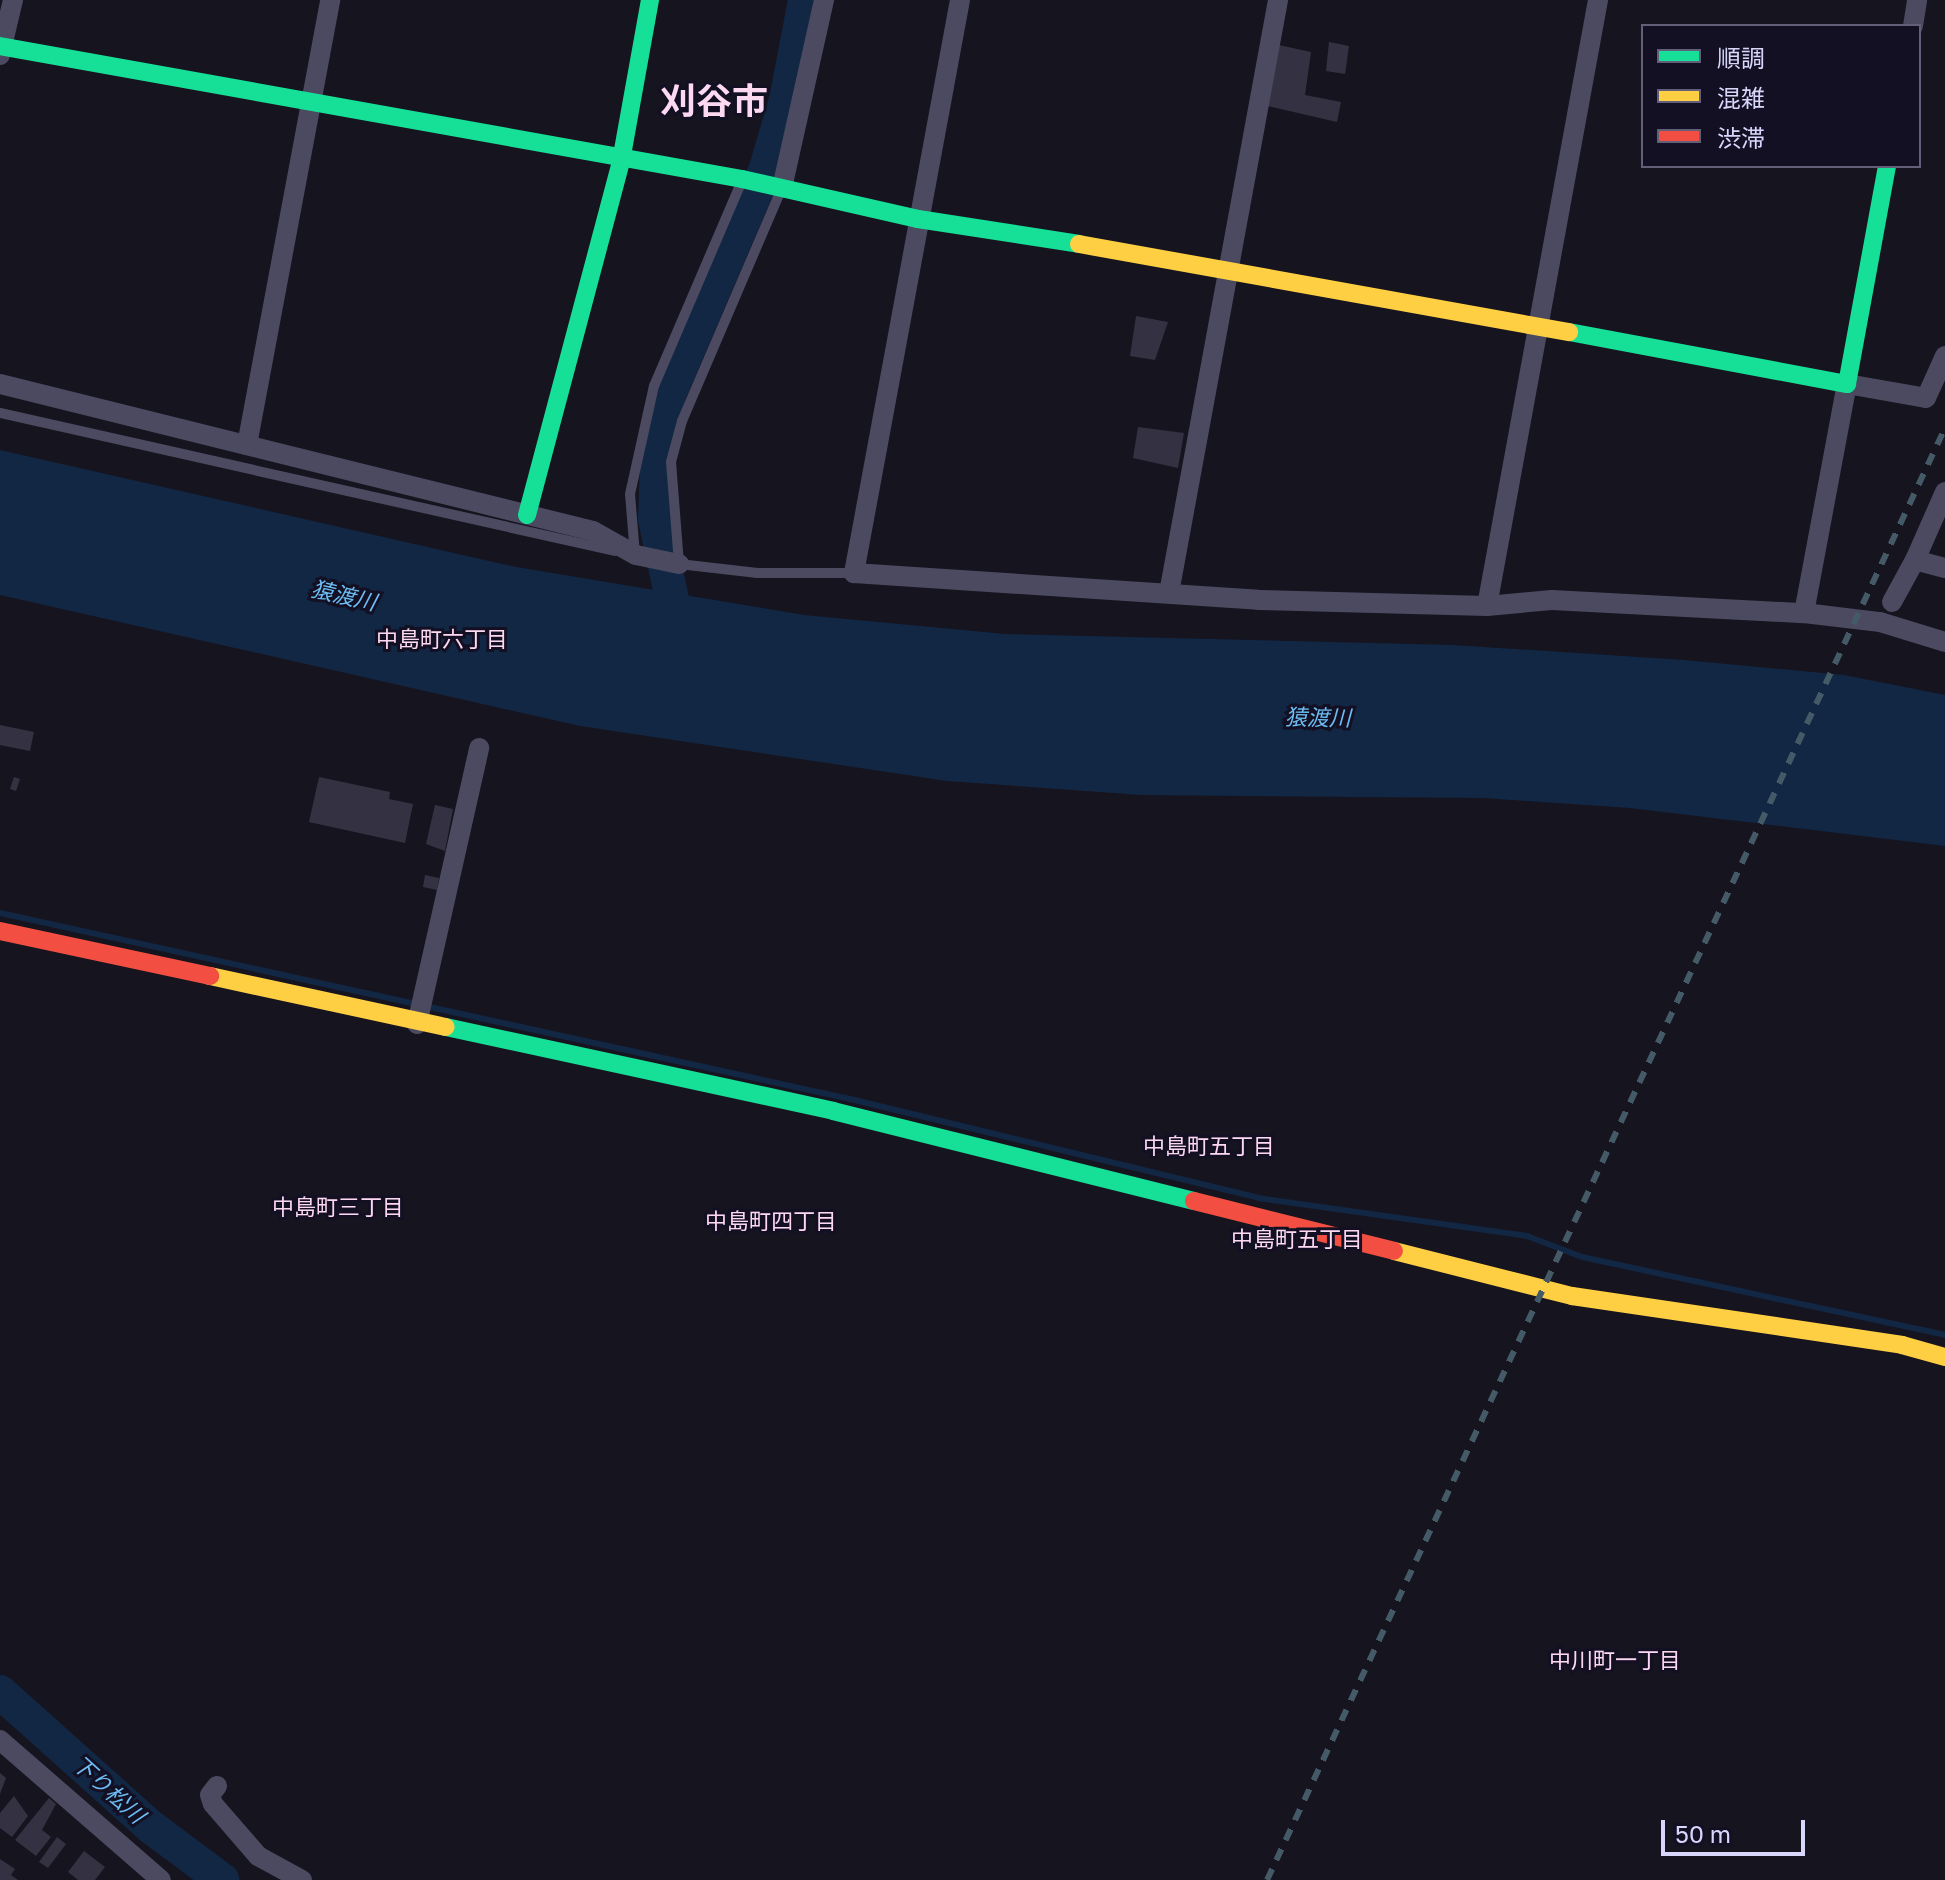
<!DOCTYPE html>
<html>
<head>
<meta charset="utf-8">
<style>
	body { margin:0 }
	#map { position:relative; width:1945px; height:1880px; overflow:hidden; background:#16141f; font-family:"Golos Text","Noto Sans JP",sans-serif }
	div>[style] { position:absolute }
	.water>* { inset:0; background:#122743 }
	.stream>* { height:6px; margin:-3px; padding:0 3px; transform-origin:3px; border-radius:3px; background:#122743 }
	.river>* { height:34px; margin:-17px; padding:0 17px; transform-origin:17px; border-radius:17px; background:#122743 }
	.building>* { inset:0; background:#343242 }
	.lane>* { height:10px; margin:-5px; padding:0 5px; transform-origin:5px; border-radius:5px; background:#4b4a60 }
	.street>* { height:20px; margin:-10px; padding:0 10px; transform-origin:10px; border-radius:10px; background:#4b4a60 }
	.fast>* { height:18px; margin:-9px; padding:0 9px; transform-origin:9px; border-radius:9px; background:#16e098 }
	.slow>* { height:18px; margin:-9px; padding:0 9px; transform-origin:9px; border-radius:9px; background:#ffcf43 }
	.jam>* { height:18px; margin:-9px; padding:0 9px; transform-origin:9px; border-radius:9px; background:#f24e42 }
	.rail>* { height:6px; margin-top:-3px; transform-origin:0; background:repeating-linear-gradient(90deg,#445a67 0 12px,transparent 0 22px) }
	span { translate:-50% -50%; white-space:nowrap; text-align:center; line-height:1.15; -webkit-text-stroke:6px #131024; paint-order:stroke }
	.water-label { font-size:22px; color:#6cbdf4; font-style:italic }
	.neighbourhood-label { font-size:22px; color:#fcd8f1 }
	.town-label { font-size:36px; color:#fcd8f1; font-weight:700 }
	.legend { position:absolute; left:1641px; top:24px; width:280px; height:144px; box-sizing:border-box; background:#131024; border:2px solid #625f7a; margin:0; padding:10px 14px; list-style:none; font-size:24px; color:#d9d6fc }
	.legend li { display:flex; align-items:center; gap:16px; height:40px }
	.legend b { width:40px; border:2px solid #625f7a }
	.scale { position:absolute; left:1661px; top:1820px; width:144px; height:36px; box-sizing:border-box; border:4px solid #d9d6fc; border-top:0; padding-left:10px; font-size:24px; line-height:28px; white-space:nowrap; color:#d9d6fc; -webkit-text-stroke:6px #131024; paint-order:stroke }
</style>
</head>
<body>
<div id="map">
	<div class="water">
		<div style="clip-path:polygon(0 450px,516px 567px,804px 615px,1005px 634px,1453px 645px,1684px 660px,1844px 675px,1945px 695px,1945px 846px,1630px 808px,1483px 798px,1141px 795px,947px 781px,580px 726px,0 595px)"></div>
	</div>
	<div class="stream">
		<div style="left:0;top:913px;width:866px;rotate:12.34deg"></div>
		<div style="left:846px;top:1098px;width:424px;rotate:13.6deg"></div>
		<div style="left:1258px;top:1198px;width:272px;rotate:8deg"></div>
		<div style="left:1527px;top:1236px;width:59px;rotate:20.9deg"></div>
		<div style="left:1582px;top:1257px;width:371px;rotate:12.1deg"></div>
	</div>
	<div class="river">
		<div style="left:680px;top:637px;width:121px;rotate:-102deg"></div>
		<div style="left:655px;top:519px;width:58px;rotate:-88deg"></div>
		<div style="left:657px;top:461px;width:65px;rotate:-80.2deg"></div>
		<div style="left:668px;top:397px;width:249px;rotate:-66.8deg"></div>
		<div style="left:766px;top:168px;width:71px;rotate:-73.6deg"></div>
		<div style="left:786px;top:100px;width:102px;rotate:-79.2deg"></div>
		<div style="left:0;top:1692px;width:203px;rotate:41.8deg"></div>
		<div style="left:151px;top:1827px;width:89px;rotate:36.7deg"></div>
	</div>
	<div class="building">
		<div style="clip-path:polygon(1329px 42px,1349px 46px,1345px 74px,1326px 71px)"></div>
		<div style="clip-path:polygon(1279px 45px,1311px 52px,1305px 95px,1341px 102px,1337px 122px,1268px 106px)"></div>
		<div style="clip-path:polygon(1136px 316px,1168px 322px,1155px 360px,1130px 356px)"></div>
		<div style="clip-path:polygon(1138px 427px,1184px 433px,1178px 468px,1133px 458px)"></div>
		<div style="clip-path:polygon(0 725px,34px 732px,30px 751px,0 745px)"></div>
		<div style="clip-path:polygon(14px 777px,20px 779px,16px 791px,10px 789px)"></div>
		<div style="clip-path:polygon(319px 777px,390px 792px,389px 799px,413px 804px,405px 843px,309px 822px)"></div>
		<div style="clip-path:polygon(435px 805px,453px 809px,445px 851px,426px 844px)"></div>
		<div style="clip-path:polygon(425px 875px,439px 878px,437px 890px,423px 887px)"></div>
		<div style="clip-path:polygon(0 1773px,6px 1778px,0 1794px)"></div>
		<div style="clip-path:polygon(14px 1796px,28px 1816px,12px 1837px,0 1828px,0 1813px)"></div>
		<div style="clip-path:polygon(49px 1798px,56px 1804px,42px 1830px,51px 1837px,36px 1856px,15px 1840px)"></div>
		<div style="clip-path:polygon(57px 1837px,66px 1844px,48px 1868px,39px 1862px)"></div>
		<div style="clip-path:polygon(84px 1851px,105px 1867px,95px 1880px,78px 1880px,68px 1872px)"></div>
		<div style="clip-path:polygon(0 1859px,15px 1869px,11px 1875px,18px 1880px,0 1880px)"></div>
	</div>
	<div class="lane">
		<div style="left:781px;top:190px;width:251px;rotate:113.2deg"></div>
		<div style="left:682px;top:421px;width:42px;rotate:105deg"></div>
		<div style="left:671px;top:462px;width:102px;rotate:85.5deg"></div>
		<div style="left:679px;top:564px;width:79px;rotate:6.6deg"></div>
		<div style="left:757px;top:573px;width:97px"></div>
		<div style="left:0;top:413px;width:630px;rotate:12.65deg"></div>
		<div style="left:635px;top:555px;width:61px;rotate:-94.7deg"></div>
		<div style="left:630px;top:494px;width:111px;rotate:-77.5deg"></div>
		<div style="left:654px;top:386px;width:223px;rotate:-66.8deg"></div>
	</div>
	<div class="street">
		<div style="left:960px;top:0;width:583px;rotate:100.48deg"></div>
		<div style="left:854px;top:573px;width:405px;rotate:3.8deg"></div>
		<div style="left:1258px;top:600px;width:229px;rotate:1.5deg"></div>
		<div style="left:1487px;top:606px;width:65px;rotate:-5.3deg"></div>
		<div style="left:1552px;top:600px;width:252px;rotate:3deg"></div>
		<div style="left:1804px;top:613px;width:233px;rotate:-79.4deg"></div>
		<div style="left:1847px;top:384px;width:80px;rotate:10deg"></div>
		<div style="left:1926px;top:398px;width:46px;rotate:-65.7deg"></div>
		<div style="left:1913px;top:26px;width:26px;rotate:-81deg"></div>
		<div style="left:0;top:55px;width:57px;rotate:-76.7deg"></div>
		<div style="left:782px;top:188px;width:193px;rotate:-77.4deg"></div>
		<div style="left:0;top:384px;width:611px;rotate:13.92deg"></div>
		<div style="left:593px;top:531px;width:49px;rotate:29.2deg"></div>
		<div style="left:636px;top:555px;width:44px;rotate:11.8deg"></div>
		<div style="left:247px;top:445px;width:453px;rotate:-79.4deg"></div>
		<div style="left:1945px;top:492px;width:74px;rotate:113.8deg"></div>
		<div style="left:1915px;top:560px;width:31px;rotate:15deg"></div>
		<div style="left:1169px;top:593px;width:603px;rotate:-79.58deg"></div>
		<div style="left:1892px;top:602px;width:48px;rotate:-61.3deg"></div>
		<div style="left:1487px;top:606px;width:616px;rotate:-79.62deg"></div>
		<div style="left:1804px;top:613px;width:77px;rotate:6.8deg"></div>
		<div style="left:1880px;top:622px;width:68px;rotate:17.1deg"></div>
		<div style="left:417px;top:1024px;width:283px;rotate:-77.3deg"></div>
		<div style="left:0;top:1740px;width:213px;rotate:41deg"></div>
		<div style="left:217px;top:1786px;width:11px;rotate:128deg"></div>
		<div style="left:210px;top:1795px;width:9px;rotate:72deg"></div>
		<div style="left:213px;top:1804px;width:69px;rotate:49.1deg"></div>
		<div style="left:258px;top:1856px;width:50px;rotate:28.6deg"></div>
	</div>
	<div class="fast">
		<div style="left:0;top:46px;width:754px;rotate:10.16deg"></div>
		<div style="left:742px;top:179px;width:180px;rotate:12.8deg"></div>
		<div style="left:918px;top:219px;width:163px;rotate:8.8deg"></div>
		<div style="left:1569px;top:332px;width:283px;rotate:10.6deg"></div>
		<div style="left:1847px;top:384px;width:222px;rotate:-79.6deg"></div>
		<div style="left:527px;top:515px;width:366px;rotate:-75.1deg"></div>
		<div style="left:621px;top:161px;width:164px;rotate:-79.8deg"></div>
		<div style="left:446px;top:1027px;width:396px;rotate:12.2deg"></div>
		<div style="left:833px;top:1111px;width:372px;rotate:14deg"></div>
	</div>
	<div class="slow">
		<div style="left:1079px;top:244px;width:498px;rotate:10.2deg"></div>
		<div style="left:210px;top:976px;width:241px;rotate:12.2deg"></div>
		<div style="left:1394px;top:1251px;width:184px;rotate:14.2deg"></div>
		<div style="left:1572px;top:1296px;width:334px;rotate:8.4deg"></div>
		<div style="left:1902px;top:1345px;width:45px;rotate:15.6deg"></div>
	</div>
	<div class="jam">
		<div style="left:0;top:931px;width:215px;rotate:12.1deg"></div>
		<div style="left:1194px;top:1201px;width:206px;rotate:14deg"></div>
	</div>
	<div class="rail">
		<div style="left:1267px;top:1880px;width:1602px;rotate:-64.97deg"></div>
	</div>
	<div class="water-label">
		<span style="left:344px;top:595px;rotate:13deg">猿渡川</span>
		<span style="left:1318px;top:717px;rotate:1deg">猿渡川</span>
		<span style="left:109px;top:1789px;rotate:42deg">下り松川</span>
	</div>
	<div class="neighbourhood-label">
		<span style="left:442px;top:639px">中島町六丁目</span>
		<span style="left:1209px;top:1146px">中島町五丁目</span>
		<span style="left:338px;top:1207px">中島町三丁目</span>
		<span style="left:771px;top:1221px">中島町四丁目</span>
		<span style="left:1297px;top:1239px">中島町五丁目</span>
		<span style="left:1615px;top:1660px">中川町一丁目</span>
	</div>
	<div class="town-label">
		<span style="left:714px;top:101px">刈谷市</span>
	</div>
	<ul class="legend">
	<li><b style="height:10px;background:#16e098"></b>順調</li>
	<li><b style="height:10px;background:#ffcf43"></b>混雑</li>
	<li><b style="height:10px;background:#f24e42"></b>渋滞</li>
	</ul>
	<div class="scale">50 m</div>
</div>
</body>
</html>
